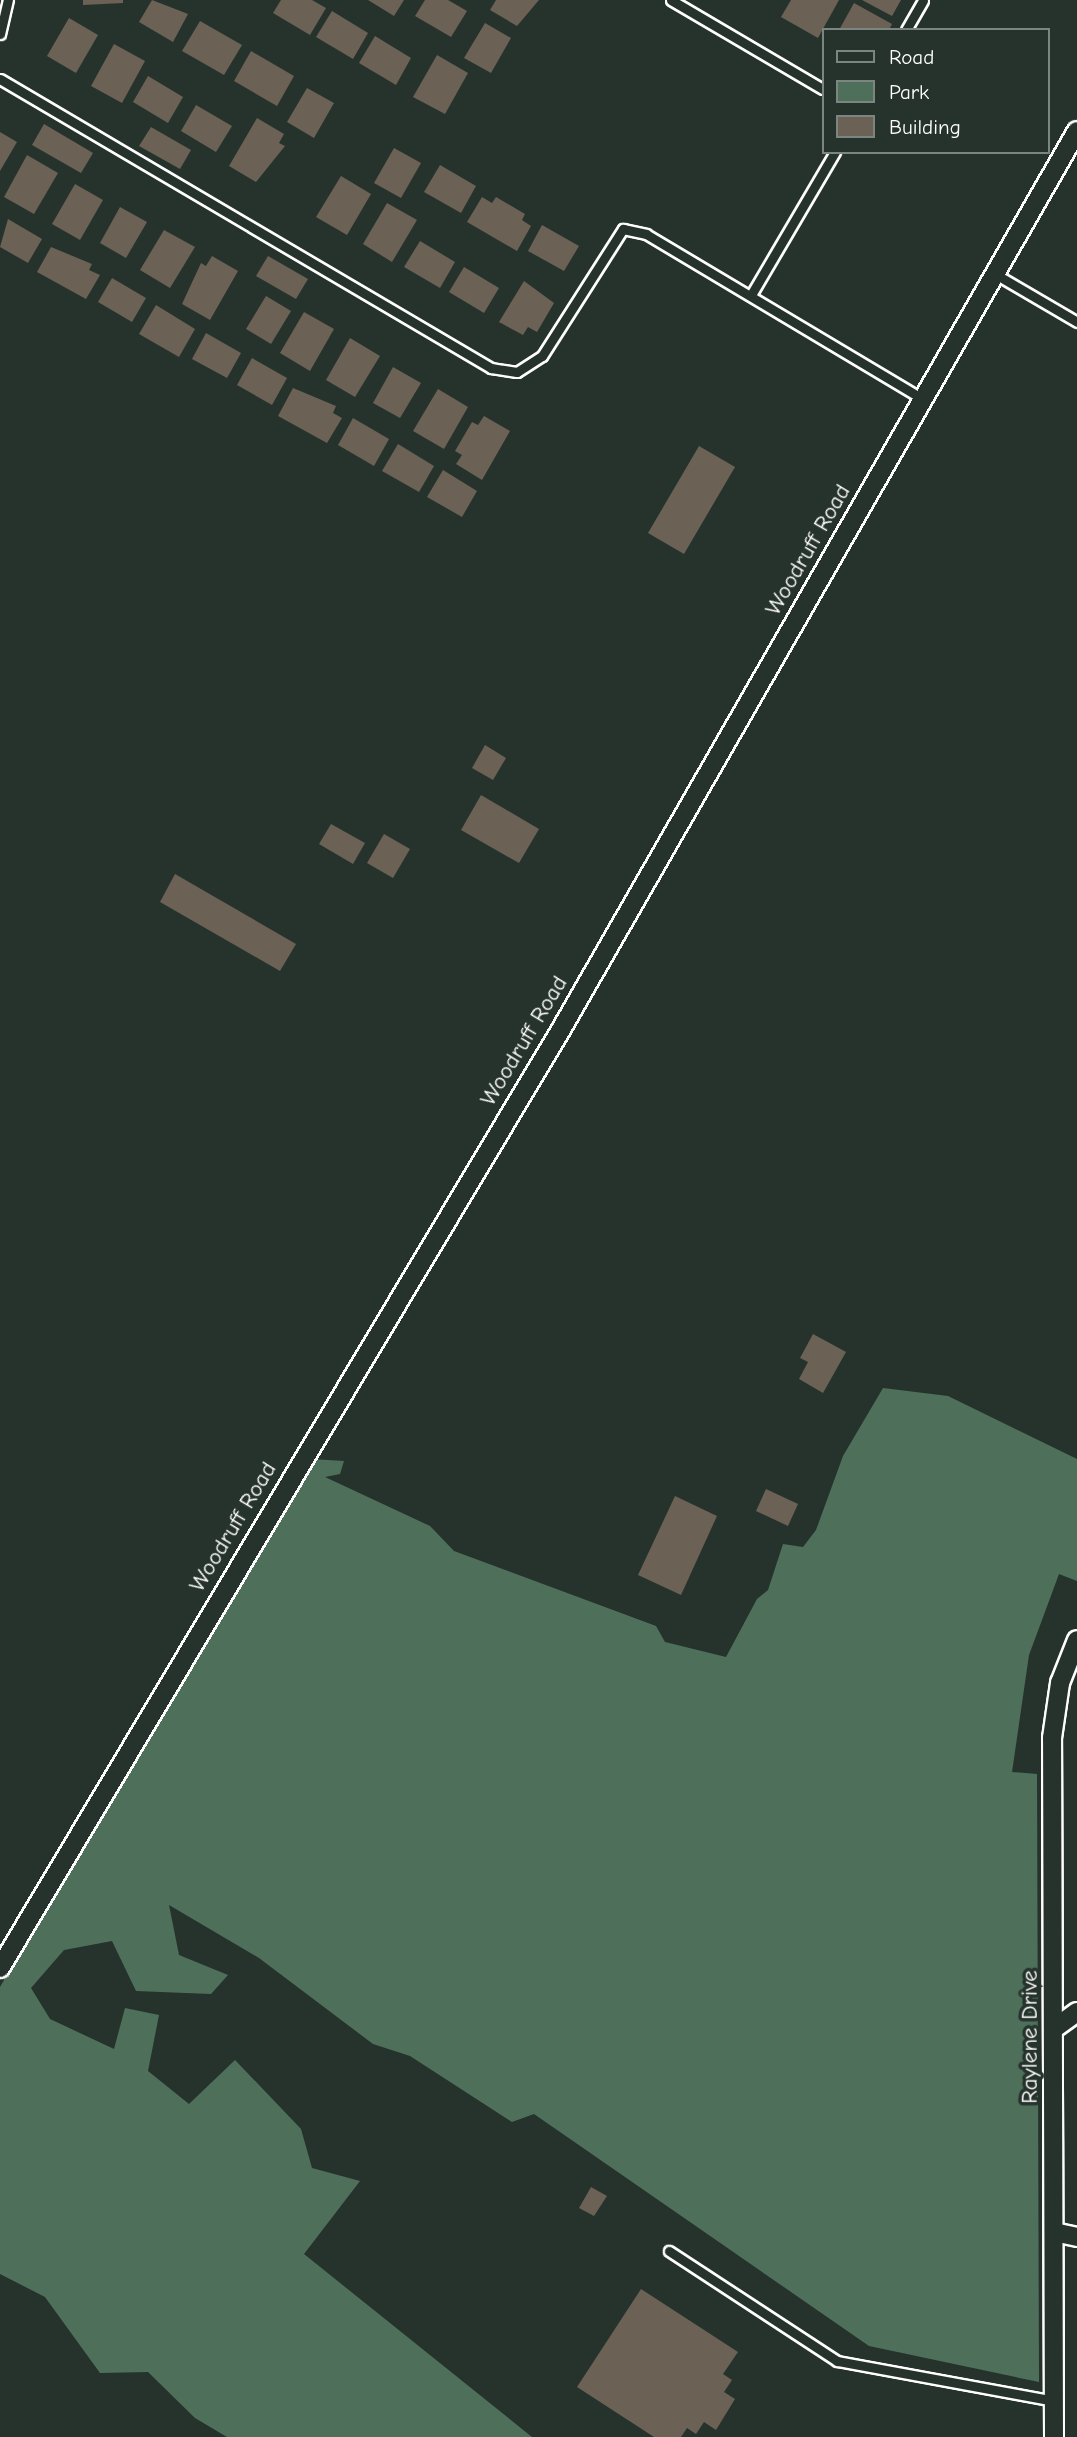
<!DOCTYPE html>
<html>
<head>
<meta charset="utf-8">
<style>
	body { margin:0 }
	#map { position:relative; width:1077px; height:2437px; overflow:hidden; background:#26332d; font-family:"Comic Neue",sans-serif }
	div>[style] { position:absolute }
	.green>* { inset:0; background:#4e705a }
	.building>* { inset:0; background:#6b6155 }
	.roads { filter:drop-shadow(2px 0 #fff) drop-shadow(-2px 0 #fff) drop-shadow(0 2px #fff) drop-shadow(0 -2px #fff) }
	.lane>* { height:9px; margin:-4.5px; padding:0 4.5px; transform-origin:4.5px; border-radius:4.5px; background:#26332d }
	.street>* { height:18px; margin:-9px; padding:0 9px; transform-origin:9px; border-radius:9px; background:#26332d }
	span { translate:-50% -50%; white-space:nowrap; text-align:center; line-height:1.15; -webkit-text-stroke:7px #26332d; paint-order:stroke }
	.street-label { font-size:23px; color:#fff }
	.legend { position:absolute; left:822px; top:28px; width:228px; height:126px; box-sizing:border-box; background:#26332d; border:2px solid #7d8581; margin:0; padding:9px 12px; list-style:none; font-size:21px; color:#fff }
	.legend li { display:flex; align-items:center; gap:14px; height:35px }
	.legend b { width:35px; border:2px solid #7d8581 }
</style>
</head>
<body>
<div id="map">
	<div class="green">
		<div style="clip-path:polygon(883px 1388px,948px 1396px,1077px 1459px,1077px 1581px,1059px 1574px,1029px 1655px,1012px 1772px,1037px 1774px,1039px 2382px,869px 2346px,534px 2114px,512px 2122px,410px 2056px,373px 2044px,259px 1958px,169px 1905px,179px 1955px,228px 1975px,211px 1994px,136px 1991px,112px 1941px,64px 1950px,31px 1988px,50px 2019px,114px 2049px,125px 2008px,159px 2015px,148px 2071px,189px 2104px,235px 2060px,301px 2129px,312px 2168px,360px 2181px,304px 2254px,532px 2437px,227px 2437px,195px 2418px,148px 2372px,100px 2373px,45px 2297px,0 2274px,0 1987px,311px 1459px,344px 1461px,340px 1474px,325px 1477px,430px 1526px,454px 1551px,656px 1626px,665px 1642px,726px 1657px,757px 1599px,768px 1590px,783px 1544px,803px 1547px,816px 1530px,843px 1456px)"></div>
	</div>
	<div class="building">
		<div style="clip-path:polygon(83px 0,123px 0,123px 3px,83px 5px)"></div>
		<div style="clip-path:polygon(152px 0,188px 14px,173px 42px,139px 22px)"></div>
		<div style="clip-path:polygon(281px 0,312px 0,326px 8px,310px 35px,273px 13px)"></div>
		<div style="clip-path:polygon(368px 0,404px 0,394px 16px)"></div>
		<div style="clip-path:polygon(425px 0,448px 0,467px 11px,451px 37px,415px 16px)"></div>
		<div style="clip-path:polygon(496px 0,539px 0,517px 26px,490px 10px)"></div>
		<div style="clip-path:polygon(791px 0,839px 0,818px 38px,781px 17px)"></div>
		<div style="clip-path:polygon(862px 0,901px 0,892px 16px)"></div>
		<div style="clip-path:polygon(854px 3px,892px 24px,889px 30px,839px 30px)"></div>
		<div style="clip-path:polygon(332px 11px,368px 33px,353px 59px,316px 37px)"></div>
		<div style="clip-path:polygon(69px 18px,98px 35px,76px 73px,47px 56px)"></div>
		<div style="clip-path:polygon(200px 21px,242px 45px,224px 75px,182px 51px)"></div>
		<div style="clip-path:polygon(485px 23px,511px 38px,491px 73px,464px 58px)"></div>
		<div style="clip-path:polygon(375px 36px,411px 58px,396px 85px,359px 63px)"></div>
		<div style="clip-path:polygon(114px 44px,145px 61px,122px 103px,91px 86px)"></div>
		<div style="clip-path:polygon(251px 51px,294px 76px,277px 106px,234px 81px)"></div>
		<div style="clip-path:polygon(437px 55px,468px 73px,445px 114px,413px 97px)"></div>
		<div style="clip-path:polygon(148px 76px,183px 97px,168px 123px,133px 102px)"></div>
		<div style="clip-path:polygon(307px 88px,334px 103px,314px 138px,287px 122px)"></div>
		<div style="clip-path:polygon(196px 105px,232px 126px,216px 152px,181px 131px)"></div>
		<div style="clip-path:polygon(257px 118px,284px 134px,279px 143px,285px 146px,256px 182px,229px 166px)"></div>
		<div style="clip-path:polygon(44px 124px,93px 153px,81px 173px,32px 145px)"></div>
		<div style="clip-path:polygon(151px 127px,191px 150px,180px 169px,139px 146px)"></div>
		<div style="clip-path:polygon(0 132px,17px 142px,0 171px)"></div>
		<div style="clip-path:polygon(394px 148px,421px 163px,401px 198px,374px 183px)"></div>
		<div style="clip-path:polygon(27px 155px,58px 173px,34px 214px,4px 197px)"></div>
		<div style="clip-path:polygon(440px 165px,476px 186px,461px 213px,424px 192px)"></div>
		<div style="clip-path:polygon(341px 176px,371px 194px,347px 235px,316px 217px)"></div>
		<div style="clip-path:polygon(75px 184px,103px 200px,80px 240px,52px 224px)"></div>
		<div style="clip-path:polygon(482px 197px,492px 203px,496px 197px,525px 214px,522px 220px,531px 226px,517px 251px,467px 222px)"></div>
		<div style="clip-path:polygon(387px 203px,417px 220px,392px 262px,363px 244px)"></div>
		<div style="clip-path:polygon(120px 207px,147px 222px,126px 258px,100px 243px)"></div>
		<div style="clip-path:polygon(8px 219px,42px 239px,28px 263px,0 247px)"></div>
		<div style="clip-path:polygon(542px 225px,579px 246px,564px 271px,528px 251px)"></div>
		<div style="clip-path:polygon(164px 230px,195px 247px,170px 288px,140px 270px)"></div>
		<div style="clip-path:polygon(420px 241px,455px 262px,440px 288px,404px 267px)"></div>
		<div style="clip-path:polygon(51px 247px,92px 264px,89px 270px,100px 275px,86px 299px,37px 272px)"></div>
		<div style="clip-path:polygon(212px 256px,238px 271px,210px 320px,182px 304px,201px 263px,206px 266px)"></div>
		<div style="clip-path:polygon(268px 256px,308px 279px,296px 299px,256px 276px)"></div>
		<div style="clip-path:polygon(464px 267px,499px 288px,484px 313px,449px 292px)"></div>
		<div style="clip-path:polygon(112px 278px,146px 298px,132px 322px,98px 302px)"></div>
		<div style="clip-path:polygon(524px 281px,554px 303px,537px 332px,528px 327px,523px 335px,499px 322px)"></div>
		<div style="clip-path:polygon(266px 296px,291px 311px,271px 344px,246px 329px)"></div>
		<div style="clip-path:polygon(156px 305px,195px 329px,179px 357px,139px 334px)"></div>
		<div style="clip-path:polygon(304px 312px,334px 329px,310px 371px,280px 353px)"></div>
		<div style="clip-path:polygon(206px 333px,241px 353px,227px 378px,192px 359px)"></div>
		<div style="clip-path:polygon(350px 338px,380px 356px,355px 397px,326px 380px)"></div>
		<div style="clip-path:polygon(252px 358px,287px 378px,272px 405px,237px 385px)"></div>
		<div style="clip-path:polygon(393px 367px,421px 383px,400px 418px,373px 403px)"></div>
		<div style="clip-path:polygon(293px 388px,336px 406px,333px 413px,342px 418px,327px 443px,278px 416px)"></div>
		<div style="clip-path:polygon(438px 389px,468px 407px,444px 449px,413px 431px)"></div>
		<div style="clip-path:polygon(484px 416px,510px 431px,482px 480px,456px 464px,462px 455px,455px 451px,472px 422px,478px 425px)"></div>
		<div style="clip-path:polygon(353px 418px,389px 439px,374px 466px,338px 445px)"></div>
		<div style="clip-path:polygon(398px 444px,434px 466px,419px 492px,382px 471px)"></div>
		<div style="clip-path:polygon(699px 446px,735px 467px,684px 554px,648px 533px)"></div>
		<div style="clip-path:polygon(443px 470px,477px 491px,462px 517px,427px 497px)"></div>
		<div style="clip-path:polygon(485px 745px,506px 758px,493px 780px,472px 768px)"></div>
		<div style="clip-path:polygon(481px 795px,539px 829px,519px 863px,461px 830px)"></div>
		<div style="clip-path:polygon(331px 824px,365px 843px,353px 864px,319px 844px)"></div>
		<div style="clip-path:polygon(384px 834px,410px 849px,393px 878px,367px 863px)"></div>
		<div style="clip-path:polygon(175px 874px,296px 944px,280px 971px,160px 902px)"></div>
		<div style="clip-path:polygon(813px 1334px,846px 1352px,823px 1393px,799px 1379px,808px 1362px,800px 1358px)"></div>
		<div style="clip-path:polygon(766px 1489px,798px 1504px,788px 1526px,756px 1511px)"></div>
		<div style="clip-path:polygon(675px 1496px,717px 1516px,681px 1595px,638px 1575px)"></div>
		<div style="clip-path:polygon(591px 2187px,607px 2196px,594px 2216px,579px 2208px)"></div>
		<div style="clip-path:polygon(641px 2289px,738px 2352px,723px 2374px,732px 2380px,724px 2392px,735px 2399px,716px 2430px,704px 2422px,696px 2434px,687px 2428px,681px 2437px,654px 2437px,577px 2387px)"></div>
	</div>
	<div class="roads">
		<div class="lane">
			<div style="left:671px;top:0;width:176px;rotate:30.4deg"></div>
			<div style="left:906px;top:30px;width:34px;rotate:-60deg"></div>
			<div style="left:0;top:34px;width:35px;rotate:-77deg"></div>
			<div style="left:0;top:79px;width:570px;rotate:30.48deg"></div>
			<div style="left:491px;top:368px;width:26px;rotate:9deg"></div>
			<div style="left:517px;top:372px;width:30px;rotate:-33deg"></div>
			<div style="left:542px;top:356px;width:151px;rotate:-57.5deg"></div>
			<div style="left:623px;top:229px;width:24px;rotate:12deg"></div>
			<div style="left:646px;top:234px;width:322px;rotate:30.8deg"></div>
			<div style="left:995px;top:274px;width:95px;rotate:30.3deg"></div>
			<div style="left:751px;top:295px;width:166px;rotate:-59.6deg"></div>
			<div style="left:669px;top:2251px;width:201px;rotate:33.2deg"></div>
			<div style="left:837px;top:2361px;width:221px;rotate:10.4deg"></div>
		</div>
		<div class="street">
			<div style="left:0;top:1968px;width:1097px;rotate:-59.13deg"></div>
			<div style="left:563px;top:1026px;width:1032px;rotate:-60.13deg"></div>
			<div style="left:1055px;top:2028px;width:27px;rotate:-36deg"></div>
			<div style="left:1054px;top:2232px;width:24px;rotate:12deg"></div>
			<div style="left:1054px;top:2437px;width:699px;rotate:-90.16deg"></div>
			<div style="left:1052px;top:1738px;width:56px;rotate:-81.7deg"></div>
			<div style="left:1060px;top:1683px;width:46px;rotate:-68.4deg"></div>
		</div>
	</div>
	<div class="street-label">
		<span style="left:808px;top:550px;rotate:-60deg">Woodruff Road</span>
		<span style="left:524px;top:1041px;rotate:-59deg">Woodruff Road</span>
		<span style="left:233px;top:1527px;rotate:-59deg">Woodruff Road</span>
		<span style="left:1030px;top:2037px;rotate:-90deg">Raylene Drive</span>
	</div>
	<ul class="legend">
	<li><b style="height:9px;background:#26332d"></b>Road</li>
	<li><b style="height:19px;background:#4e705a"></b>Park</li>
	<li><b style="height:19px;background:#6b6155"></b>Building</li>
	</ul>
</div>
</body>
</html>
